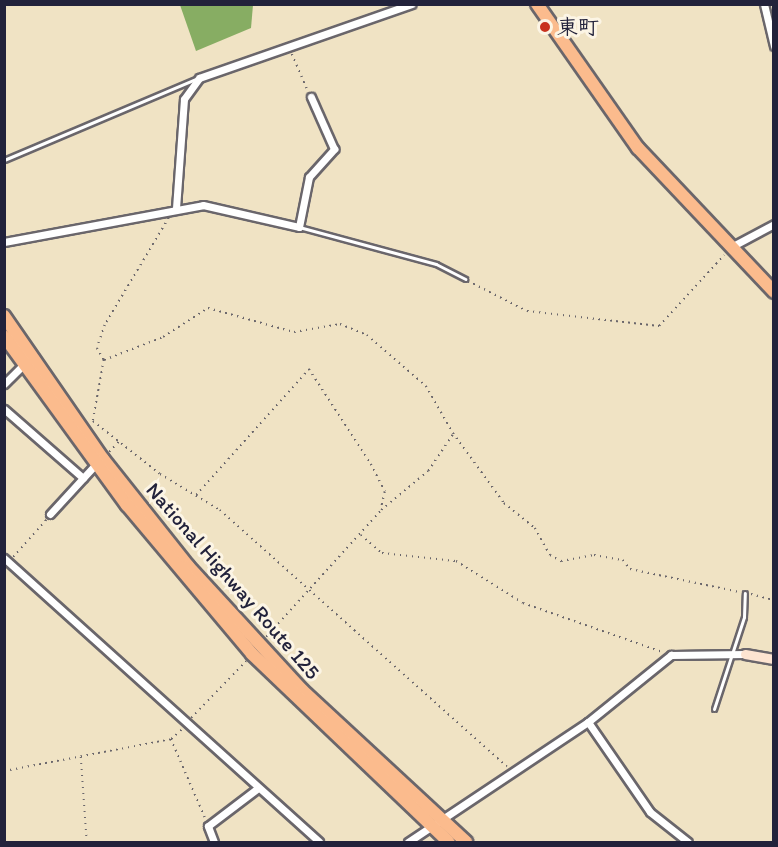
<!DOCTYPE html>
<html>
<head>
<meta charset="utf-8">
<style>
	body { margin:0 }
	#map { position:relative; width:778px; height:847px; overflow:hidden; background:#f0e3c4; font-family:Itim,"Klee One",sans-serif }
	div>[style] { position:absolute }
	.forest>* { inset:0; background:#87ad63 }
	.path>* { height:1.5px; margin-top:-0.75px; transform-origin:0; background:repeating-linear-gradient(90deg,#6a666b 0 1.5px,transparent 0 6px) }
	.roads { filter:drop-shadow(2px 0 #6a666b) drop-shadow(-2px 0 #6a666b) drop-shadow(0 2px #6a666b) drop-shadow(0 -2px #6a666b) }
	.lane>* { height:3px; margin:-1.5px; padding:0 1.5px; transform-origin:1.5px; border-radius:1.5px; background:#fff }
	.street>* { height:7px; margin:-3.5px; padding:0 3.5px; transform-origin:3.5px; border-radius:3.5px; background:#fff }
	.secondary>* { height:9px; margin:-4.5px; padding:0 4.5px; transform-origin:4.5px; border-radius:4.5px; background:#fde4d1 }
	.highway>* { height:12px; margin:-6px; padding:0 6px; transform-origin:6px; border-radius:6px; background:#fbbb8d }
	.dots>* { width:16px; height:16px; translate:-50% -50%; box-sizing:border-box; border:3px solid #fcf5e5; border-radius:50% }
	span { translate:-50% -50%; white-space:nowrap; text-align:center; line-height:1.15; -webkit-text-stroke:6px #fcf5e5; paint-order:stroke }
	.poi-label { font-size:21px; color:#22223b; font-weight:700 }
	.left { translate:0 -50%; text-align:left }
	.street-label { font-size:21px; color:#22223b }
	.frame { position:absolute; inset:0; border:6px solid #22223b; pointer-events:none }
</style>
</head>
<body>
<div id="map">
	<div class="forest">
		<div style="clip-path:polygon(180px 5px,253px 5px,251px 28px,196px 51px)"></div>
	</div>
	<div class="path">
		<div style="left:292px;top:54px;width:40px;rotate:66.6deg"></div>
		<div style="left:169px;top:218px;width:125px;rotate:120.9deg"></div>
		<div style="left:105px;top:325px;width:24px;rotate:109deg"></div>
		<div style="left:97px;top:348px;width:14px;rotate:60deg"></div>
		<div style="left:104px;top:360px;width:62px;rotate:100.2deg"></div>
		<div style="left:93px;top:421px;width:85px;rotate:38.3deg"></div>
		<div style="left:160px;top:474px;width:70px;rotate:31deg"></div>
		<div style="left:220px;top:510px;width:385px;rotate:41.8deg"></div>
		<div style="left:468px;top:281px;width:66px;rotate:27deg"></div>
		<div style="left:527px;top:311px;width:133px;rotate:6.5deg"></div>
		<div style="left:659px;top:326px;width:96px;rotate:-47.5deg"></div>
		<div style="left:104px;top:360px;width:63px;rotate:-21.3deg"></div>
		<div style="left:163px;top:337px;width:54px;rotate:-32.8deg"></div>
		<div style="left:208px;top:308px;width:89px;rotate:15.6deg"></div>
		<div style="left:294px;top:332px;width:47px;rotate:-9.9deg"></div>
		<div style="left:340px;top:324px;width:29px;rotate:22deg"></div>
		<div style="left:367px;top:335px;width:78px;rotate:40.8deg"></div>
		<div style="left:426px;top:386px;width:54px;rotate:60.1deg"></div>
		<div style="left:453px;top:433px;width:87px;rotate:53.9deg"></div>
		<div style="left:504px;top:503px;width:40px;rotate:39deg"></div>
		<div style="left:535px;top:528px;width:31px;rotate:61deg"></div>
		<div style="left:550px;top:555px;width:13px;rotate:29deg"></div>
		<div style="left:561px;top:561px;width:34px;rotate:-10deg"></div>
		<div style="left:594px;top:555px;width:29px;rotate:10deg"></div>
		<div style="left:623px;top:560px;width:11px;rotate:52deg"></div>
		<div style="left:630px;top:569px;width:112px;rotate:11.8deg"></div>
		<div style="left:109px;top:452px;width:16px;rotate:-47deg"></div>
		<div style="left:196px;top:495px;width:169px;rotate:-48.1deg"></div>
		<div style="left:309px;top:369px;width:113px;rotate:56.9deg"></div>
		<div style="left:371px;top:464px;width:31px;rotate:63deg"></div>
		<div style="left:385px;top:492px;width:18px;rotate:103deg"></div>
		<div style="left:361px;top:535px;width:28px;rotate:41deg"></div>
		<div style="left:382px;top:553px;width:74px;rotate:6.2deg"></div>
		<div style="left:456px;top:561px;width:79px;rotate:32.1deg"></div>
		<div style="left:523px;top:603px;width:147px;rotate:19.4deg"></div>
		<div style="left:13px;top:557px;width:50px;rotate:-48.3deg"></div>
		<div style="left:751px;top:594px;width:24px;rotate:15deg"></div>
		<div style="left:266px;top:637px;width:171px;rotate:-47.8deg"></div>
		<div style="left:381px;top:510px;width:61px;rotate:-39.7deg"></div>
		<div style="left:428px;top:471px;width:45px;rotate:-56deg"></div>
		<div style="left:191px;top:718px;width:79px;rotate:-46deg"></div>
		<div style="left:171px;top:739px;width:88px;rotate:66.6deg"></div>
		<div style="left:81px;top:757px;width:85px;rotate:86deg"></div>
		<div style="left:4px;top:771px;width:170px;rotate:-10.8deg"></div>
		<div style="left:171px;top:739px;width:15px;rotate:-42deg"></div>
	</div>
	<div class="roads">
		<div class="lane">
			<div style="left:4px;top:160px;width:211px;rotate:-22.9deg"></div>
			<div style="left:299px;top:227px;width:142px;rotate:15.1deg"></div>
			<div style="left:436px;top:264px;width:33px;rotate:27deg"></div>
			<div style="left:714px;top:709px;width:97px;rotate:-71.9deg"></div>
			<div style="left:744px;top:617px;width:24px;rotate:-88deg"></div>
		</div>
		<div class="street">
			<div style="left:764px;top:4px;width:43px;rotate:76.6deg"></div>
			<div style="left:176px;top:208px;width:109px;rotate:-85.8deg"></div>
			<div style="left:184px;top:99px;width:26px;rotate:-54deg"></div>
			<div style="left:199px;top:78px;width:225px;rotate:-19.2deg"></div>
			<div style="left:4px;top:242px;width:202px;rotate:-10.5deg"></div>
			<div style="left:203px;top:205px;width:98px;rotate:12.9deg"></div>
			<div style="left:299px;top:227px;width:51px;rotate:-78.7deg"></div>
			<div style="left:309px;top:177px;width:38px;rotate:-48deg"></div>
			<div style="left:334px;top:149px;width:57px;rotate:-113.9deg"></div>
			<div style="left:731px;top:247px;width:49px;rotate:-28.1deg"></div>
			<div style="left:4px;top:384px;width:27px;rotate:-45deg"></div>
			<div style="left:4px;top:409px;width:105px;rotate:41.1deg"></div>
			<div style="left:50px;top:514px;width:67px;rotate:-47.4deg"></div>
			<div style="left:4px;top:558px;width:424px;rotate:42deg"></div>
			<div style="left:588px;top:722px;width:109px;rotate:55.4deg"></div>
			<div style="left:650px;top:812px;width:48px;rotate:38.3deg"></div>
			<div style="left:214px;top:842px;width:17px;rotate:-111deg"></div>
			<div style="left:208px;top:826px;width:63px;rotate:-37.2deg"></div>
			<div style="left:408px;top:842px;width:216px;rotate:-33.7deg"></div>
			<div style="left:588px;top:722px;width:107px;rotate:-38.9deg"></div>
			<div style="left:671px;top:655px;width:74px;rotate:-0.8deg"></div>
		</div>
		<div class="secondary">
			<div style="left:745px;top:654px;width:29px;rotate:10deg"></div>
		</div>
		<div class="highway">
			<div style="left:537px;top:4px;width:176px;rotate:55deg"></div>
			<div style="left:638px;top:148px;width:198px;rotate:46.6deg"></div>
			<div style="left:4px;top:316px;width:174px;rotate:55.3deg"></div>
			<div style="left:103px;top:459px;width:137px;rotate:51.5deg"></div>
			<div style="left:188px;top:566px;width:168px;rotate:47.4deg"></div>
			<div style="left:302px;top:690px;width:224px;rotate:42.8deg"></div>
			<div style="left:4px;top:336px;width:209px;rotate:54deg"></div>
			<div style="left:127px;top:505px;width:194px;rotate:50deg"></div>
			<div style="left:252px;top:654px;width:272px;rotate:43.7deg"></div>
		</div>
	</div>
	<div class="dots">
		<div style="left:545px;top:27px;background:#c8321e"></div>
	</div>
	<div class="poi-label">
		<span class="left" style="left:557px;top:27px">東町</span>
	</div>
	<div class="street-label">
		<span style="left:233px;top:581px;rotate:49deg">National Highway Route 125</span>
	</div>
	<div class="frame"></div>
</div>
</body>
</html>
